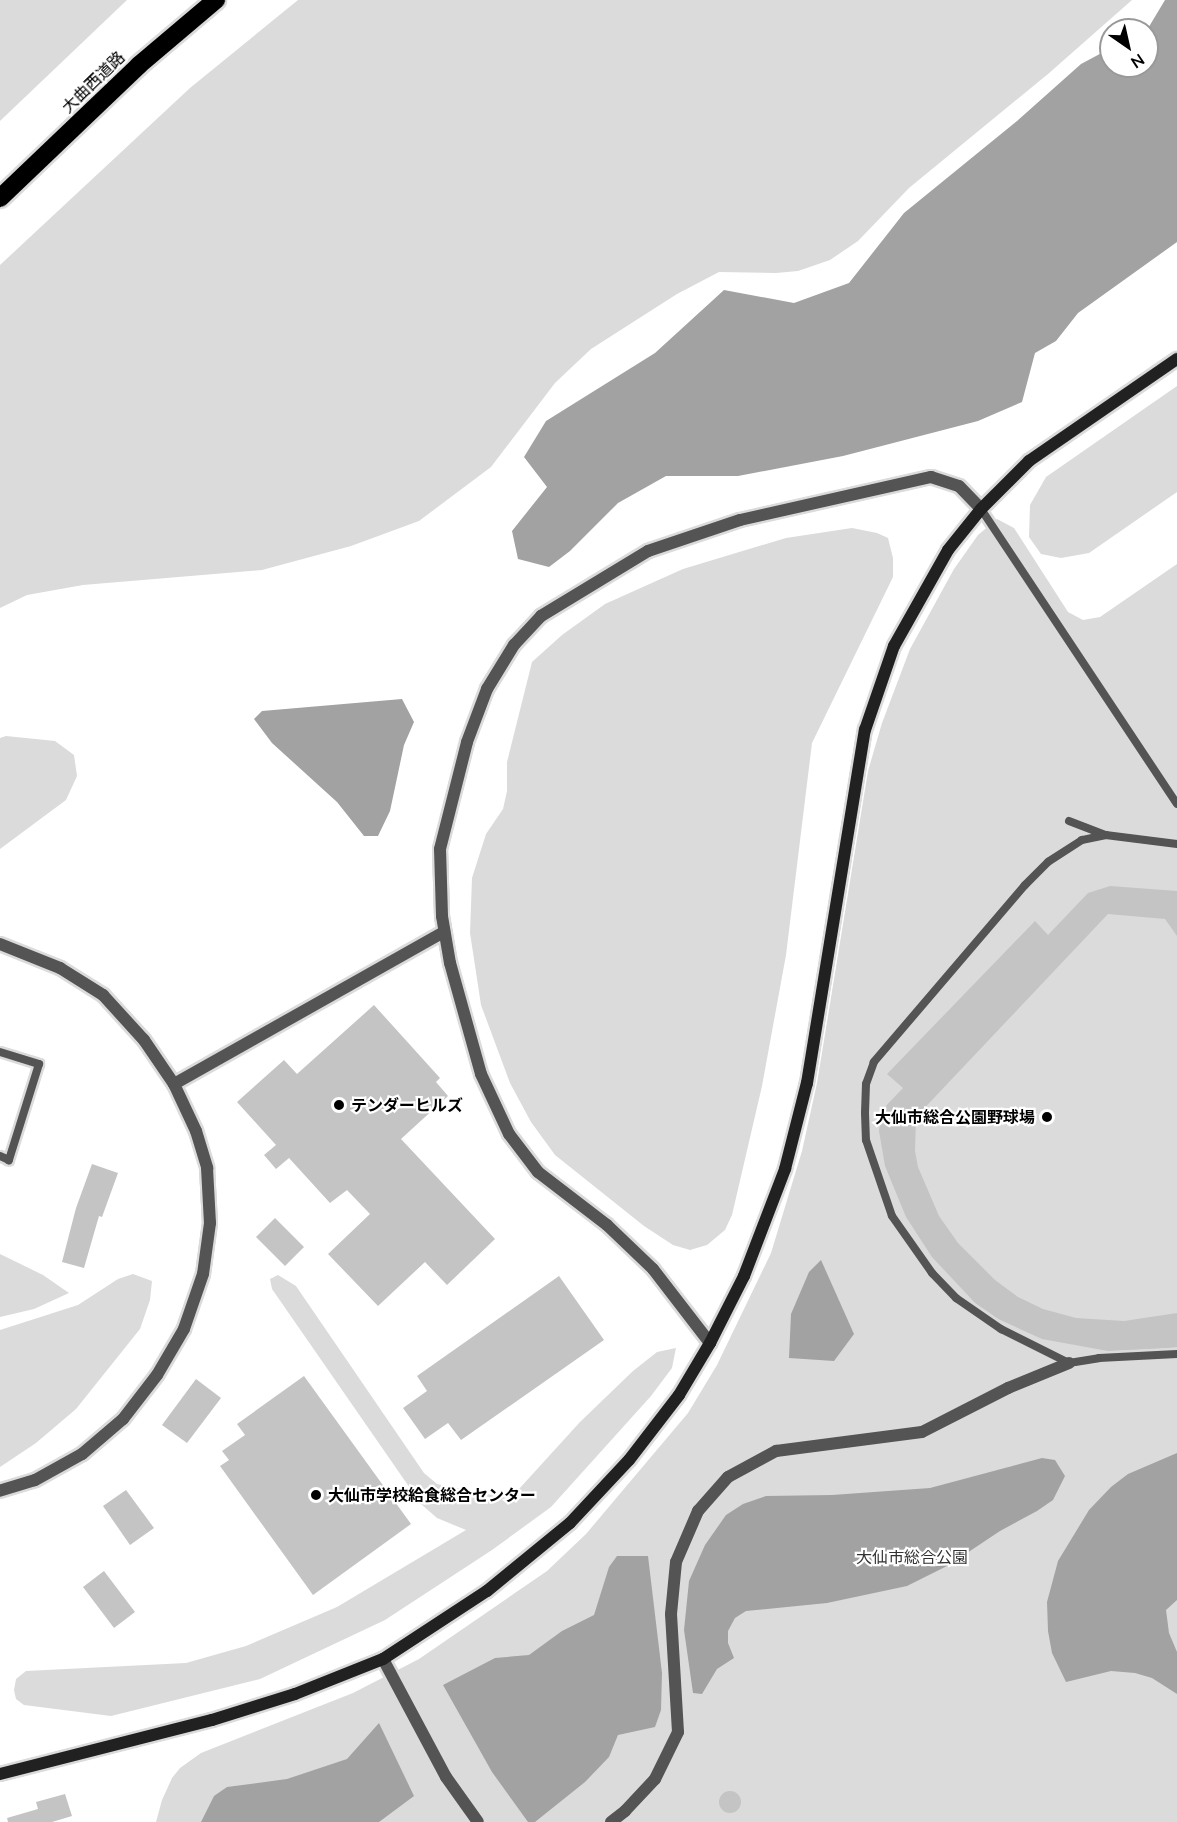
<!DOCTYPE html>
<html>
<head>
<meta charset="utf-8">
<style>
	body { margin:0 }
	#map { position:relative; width:1177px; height:1822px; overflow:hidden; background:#fff; font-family:Mulish,"Noto Sans JP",sans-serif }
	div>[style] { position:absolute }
	.green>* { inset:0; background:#dbdbdb }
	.water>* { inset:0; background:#a2a2a2 }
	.building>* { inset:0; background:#c4c4c4 }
	.round { border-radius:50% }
	.roads { filter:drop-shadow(2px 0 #dbdbdb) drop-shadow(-2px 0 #dbdbdb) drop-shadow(0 2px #dbdbdb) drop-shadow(0 -2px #dbdbdb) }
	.lane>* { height:8px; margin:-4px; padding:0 4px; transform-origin:4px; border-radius:4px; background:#545454 }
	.street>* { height:12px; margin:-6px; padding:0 6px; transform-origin:6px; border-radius:6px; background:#545454 }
	.secondary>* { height:12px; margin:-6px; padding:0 6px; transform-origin:6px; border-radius:6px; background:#212121 }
	.highway>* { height:18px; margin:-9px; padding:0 9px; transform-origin:9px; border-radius:9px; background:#000 }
	.dots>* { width:16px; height:16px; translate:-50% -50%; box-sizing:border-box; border:3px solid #fff; border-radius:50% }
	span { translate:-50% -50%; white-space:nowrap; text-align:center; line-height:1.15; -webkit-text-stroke:4.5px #fff; paint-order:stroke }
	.street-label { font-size:16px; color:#000 }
	.poi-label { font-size:16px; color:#000; font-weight:700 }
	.left { translate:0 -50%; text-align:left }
	.right { translate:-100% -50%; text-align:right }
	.park-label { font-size:16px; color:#323232 }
	.north { position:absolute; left:1099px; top:18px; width:60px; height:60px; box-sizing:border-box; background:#fff; border:2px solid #999; border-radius:50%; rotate:146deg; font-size:16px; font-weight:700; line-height:24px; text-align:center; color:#000 }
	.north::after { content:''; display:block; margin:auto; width:21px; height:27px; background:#000; clip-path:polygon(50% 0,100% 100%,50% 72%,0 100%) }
</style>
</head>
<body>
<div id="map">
	<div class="green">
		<div style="clip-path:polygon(0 0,127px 0,0 121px)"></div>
		<div style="clip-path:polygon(298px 0,1132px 0,1048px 74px,909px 188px,858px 241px,830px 260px,798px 271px,776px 273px,719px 272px,677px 294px,591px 349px,555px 383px,491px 467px,419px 521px,351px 546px,262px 570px,83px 585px,27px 595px,0 608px,0 265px,190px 88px)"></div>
		<div style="clip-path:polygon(1177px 386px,1177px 492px,1089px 553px,1061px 558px,1041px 554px,1029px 537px,1030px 505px,1046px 477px)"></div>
		<div style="clip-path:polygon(997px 519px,1014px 528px,1068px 612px,1083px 620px,1100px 617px,1177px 564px,1177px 1822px,156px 1822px,162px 1800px,172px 1778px,180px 1768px,201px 1753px,353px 1693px,419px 1659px,547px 1571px,586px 1534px,688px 1413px,717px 1365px,771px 1253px,802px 1151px,817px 1083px,868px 771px,882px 723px,910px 649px,954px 569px,978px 535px)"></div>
		<div style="clip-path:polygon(852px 528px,877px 533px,888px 538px,893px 558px,893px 577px,812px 743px,786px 955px,762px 1086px,732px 1215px,725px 1230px,707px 1245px,690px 1250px,673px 1245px,644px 1226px,555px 1155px,531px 1122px,510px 1083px,481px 1005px,470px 933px,472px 878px,486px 834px,503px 809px,507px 791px,507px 762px,532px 662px,562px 635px,605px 604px,683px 569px,786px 538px)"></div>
		<div style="clip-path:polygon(6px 736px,55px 741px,74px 755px,77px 776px,66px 800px,0 849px,0 738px)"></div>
		<div style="clip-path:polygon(0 1254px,43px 1275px,69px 1293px,34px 1309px,0 1317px)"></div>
		<div style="clip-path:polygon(133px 1274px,152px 1281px,150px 1300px,140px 1329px,76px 1409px,36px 1443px,0 1467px,0 1330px,78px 1305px,118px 1279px)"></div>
		<div style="clip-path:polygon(278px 1275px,296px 1286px,424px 1473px,437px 1484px,507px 1498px,519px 1489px,580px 1422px,633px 1371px,657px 1352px,676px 1348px,672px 1368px,651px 1396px,551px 1507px,492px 1550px,385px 1620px,260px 1679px,111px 1716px,24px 1705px,16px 1699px,14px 1690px,16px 1679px,26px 1671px,186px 1663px,246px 1646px,337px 1607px,466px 1530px,437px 1518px,421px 1504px,272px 1289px,270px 1279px)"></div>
	</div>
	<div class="water">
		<div style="clip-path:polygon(1165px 0,1177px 0,1177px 242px,1078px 313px,1056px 341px,1035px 353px,1022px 402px,978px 421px,843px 456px,738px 476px,666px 476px,618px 503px,570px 551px,549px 567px,518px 559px,512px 531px,547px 487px,524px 457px,546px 421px,655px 353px,724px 290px,794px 303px,849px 283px,904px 213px,1017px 121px,1081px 64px,1111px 48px,1111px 66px,1147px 66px,1147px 30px)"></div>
		<div style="clip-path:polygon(402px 699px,414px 722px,404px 745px,390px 811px,378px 836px,364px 836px,337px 802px,272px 743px,254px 719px,262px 711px)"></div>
		<div style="clip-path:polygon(821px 1260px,854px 1334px,834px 1361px,789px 1358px,791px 1314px,809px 1272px)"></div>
		<div style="clip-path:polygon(1177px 1453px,1177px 1600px,1166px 1610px,1169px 1633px,1177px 1652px,1177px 1694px,1152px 1678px,1135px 1673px,1111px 1671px,1066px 1682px,1052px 1653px,1048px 1631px,1047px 1602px,1058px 1561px,1089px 1510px,1111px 1487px,1128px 1474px)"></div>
		<div style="clip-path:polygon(1042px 1458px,1055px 1460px,1065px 1476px,1053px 1500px,1037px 1511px,1000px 1531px,949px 1565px,907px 1586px,827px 1603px,746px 1611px,735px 1618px,728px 1631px,728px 1643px,734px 1658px,717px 1669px,702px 1694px,693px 1693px,684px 1630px,689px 1581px,705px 1545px,726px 1515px,743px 1504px,766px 1496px,832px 1495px,930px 1488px)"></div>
		<div style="clip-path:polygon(617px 1556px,648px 1556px,662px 1673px,661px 1710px,655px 1727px,618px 1735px,609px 1757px,585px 1782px,535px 1822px,528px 1822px,492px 1772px,443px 1685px,495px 1658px,529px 1655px,562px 1631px,594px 1615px,609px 1567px)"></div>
		<div style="clip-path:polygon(379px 1723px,414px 1796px,379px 1822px,201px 1822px,214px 1796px,227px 1787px,287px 1779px,347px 1759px)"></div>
	</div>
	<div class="building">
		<div style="clip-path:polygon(1110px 886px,1177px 891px,1177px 936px,1165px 919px,1108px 914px,916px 1117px,915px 1151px,918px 1167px,939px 1216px,958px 1243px,995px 1280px,1018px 1297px,1043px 1309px,1076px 1318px,1124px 1321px,1177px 1313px,1177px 1347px,1168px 1348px,1108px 1351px,1042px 1339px,996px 1318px,977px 1305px,932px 1257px,906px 1217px,885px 1166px,879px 1131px,882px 1110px,903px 1088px,887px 1074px,1035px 921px,1048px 935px,1088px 893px)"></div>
		<div style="clip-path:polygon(374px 1005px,440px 1078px,436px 1082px,448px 1096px,401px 1139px,495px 1239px,447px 1285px,425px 1262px,378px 1306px,328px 1254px,370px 1214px,347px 1190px,330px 1203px,289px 1158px,276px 1169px,264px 1155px,276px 1145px,237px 1102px,284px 1060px,297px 1074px)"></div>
		<div style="clip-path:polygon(92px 1164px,118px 1173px,102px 1217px,99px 1216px,84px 1268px,62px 1262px,76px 1208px)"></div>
		<div style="clip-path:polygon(275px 1218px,304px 1247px,285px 1266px,256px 1237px)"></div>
		<div style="clip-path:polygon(559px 1276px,604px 1340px,461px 1440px,448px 1423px,425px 1439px,403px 1408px,427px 1391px,417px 1376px)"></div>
		<div style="clip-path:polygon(304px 1376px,411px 1524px,313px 1595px,220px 1466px,229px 1460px,222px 1451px,245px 1435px,237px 1424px)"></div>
		<div style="clip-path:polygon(196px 1379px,221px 1398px,187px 1443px,162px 1425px)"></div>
		<div style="clip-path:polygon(126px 1490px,154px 1528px,130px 1545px,103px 1506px)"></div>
		<div style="clip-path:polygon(104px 1571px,135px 1612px,114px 1628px,83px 1587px)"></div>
		<div class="round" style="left:719px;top:1791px;width:22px;height:22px"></div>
		<div style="clip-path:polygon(65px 1794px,72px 1816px,52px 1822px,8px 1822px,7px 1818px,38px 1809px,36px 1802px)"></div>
	</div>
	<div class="roads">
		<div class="lane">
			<div style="left:981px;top:509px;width:354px;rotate:56.4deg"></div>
			<div style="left:1069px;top:821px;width:39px;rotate:21deg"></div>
			<div style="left:1177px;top:844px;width:72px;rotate:-172.8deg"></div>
			<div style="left:1106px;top:835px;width:25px;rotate:168deg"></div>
			<div style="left:1082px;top:840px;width:40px;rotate:147.1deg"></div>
			<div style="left:1048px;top:862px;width:33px;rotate:135deg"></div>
			<div style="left:1025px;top:885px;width:233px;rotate:130.5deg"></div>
			<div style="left:874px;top:1062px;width:23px;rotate:110deg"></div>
			<div style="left:866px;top:1084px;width:29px;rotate:92deg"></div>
			<div style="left:865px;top:1113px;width:27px;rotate:88deg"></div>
			<div style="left:866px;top:1140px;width:80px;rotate:71.1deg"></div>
			<div style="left:892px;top:1216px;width:70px;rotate:54.9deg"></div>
			<div style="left:932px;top:1273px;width:35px;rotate:46deg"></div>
			<div style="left:956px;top:1298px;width:55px;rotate:34.6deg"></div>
			<div style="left:1001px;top:1329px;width:76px;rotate:26.6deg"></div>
			<div style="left:1069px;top:1363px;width:30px;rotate:-9deg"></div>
			<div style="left:1099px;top:1358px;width:78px;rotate:-2.9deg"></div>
			<div style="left:0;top:1052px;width:41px;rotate:17.1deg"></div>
			<div style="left:39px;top:1064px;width:101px;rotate:107.4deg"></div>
			<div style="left:9px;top:1160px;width:10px;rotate:-156deg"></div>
		</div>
		<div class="street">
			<div style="left:0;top:944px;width:65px;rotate:21.8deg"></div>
			<div style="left:60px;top:968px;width:51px;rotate:32.1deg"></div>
			<div style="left:103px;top:995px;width:61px;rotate:47.7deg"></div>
			<div style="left:144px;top:1040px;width:53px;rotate:55.7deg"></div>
			<div style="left:174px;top:1084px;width:52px;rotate:64.9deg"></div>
			<div style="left:196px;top:1131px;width:39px;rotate:73deg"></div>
			<div style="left:207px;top:1168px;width:55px;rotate:86.9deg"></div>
			<div style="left:210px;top:1223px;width:51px;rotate:97.8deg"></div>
			<div style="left:203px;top:1274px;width:58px;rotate:109.1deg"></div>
			<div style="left:184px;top:1329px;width:53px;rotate:120.4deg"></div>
			<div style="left:157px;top:1375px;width:56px;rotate:127.7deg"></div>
			<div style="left:123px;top:1419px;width:54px;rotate:139.5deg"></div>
			<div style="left:82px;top:1454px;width:54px;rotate:151deg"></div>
			<div style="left:35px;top:1480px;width:37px;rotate:163deg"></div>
			<div style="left:174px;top:1084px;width:310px;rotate:-29.4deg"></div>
			<div style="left:710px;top:1343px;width:93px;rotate:-127.6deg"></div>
			<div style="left:653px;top:1269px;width:64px;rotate:-136.3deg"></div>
			<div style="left:607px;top:1225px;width:87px;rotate:-142.5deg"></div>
			<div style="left:538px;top:1172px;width:48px;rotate:-127.3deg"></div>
			<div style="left:509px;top:1134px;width:66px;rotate:-115deg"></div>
			<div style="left:481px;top:1074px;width:115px;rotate:-105.6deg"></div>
			<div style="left:450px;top:963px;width:48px;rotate:-99.7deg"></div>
			<div style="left:442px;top:916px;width:67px;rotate:-91.7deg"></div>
			<div style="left:440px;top:849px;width:110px;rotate:-75.8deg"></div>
			<div style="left:467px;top:742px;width:57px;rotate:-69.3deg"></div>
			<div style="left:487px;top:689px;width:52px;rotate:-58.5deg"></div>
			<div style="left:514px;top:645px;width:40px;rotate:-47deg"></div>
			<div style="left:541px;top:616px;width:125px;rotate:-31.3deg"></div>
			<div style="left:648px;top:551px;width:97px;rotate:-18.6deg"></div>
			<div style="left:740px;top:520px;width:196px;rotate:-12.7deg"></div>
			<div style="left:931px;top:477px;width:29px;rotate:18deg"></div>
			<div style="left:959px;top:486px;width:32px;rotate:46deg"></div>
			<div style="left:383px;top:1659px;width:134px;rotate:61.9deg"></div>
			<div style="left:446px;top:1777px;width:55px;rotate:54.6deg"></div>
			<div style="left:611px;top:1822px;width:18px;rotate:-38deg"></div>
			<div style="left:625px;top:1811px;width:44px;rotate:-46.8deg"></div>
			<div style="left:655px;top:1779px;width:52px;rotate:-63.9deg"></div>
			<div style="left:678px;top:1732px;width:118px;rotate:-93.4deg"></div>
			<div style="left:671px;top:1614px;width:52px;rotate:-84.5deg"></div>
			<div style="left:676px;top:1562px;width:56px;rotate:-66.7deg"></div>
			<div style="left:698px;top:1511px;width:45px;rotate:-48.6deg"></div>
			<div style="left:728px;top:1477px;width:55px;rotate:-28.4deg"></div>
			<div style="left:776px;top:1451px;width:147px;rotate:-7.4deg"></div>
			<div style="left:922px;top:1432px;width:97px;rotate:-27.1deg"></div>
			<div style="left:1008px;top:1388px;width:66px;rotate:-22.3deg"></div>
		</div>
		<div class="secondary">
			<div style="left:0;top:1774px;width:219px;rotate:-14.3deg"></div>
			<div style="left:212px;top:1720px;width:87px;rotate:-17.4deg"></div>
			<div style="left:295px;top:1694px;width:95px;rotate:-21.7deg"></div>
			<div style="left:383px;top:1659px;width:124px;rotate:-33.2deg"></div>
			<div style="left:487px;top:1591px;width:107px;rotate:-39.3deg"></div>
			<div style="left:570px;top:1523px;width:86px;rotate:-46.9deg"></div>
			<div style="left:629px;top:1460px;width:82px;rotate:-52.4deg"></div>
			<div style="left:679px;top:1395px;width:61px;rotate:-59.2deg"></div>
			<div style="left:710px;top:1343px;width:75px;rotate:-63.1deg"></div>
			<div style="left:744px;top:1276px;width:115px;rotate:-69deg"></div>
			<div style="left:785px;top:1169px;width:89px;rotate:-75.7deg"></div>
			<div style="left:807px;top:1083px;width:358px;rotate:-80.7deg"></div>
			<div style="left:865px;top:730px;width:89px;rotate:-71deg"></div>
			<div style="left:894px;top:646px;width:110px;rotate:-60.6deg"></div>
			<div style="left:948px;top:550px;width:53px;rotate:-51.2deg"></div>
			<div style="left:981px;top:509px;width:68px;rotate:-45deg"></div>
			<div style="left:1029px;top:461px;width:180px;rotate:-34.6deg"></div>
		</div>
		<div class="highway">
			<div style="left:0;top:198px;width:192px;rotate:-43.7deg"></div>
			<div style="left:139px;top:65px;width:101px;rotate:-40.2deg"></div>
		</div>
	</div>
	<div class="dots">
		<div style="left:339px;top:1105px;background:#000"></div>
		<div style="left:1047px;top:1117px;background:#000"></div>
		<div style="left:316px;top:1495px;background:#000"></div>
	</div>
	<div class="street-label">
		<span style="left:93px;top:82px;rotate:-44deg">大曲西道路</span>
	</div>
	<div class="poi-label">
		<span class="left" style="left:351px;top:1105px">テンダーヒルズ</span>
		<span class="right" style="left:1035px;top:1117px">大仙市総合公園野球場</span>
		<span class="left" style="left:328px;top:1495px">大仙市学校給食総合センター</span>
	</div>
	<div class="park-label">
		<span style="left:912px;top:1557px">大仙市総合公園</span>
	</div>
	<div class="north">N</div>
</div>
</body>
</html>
